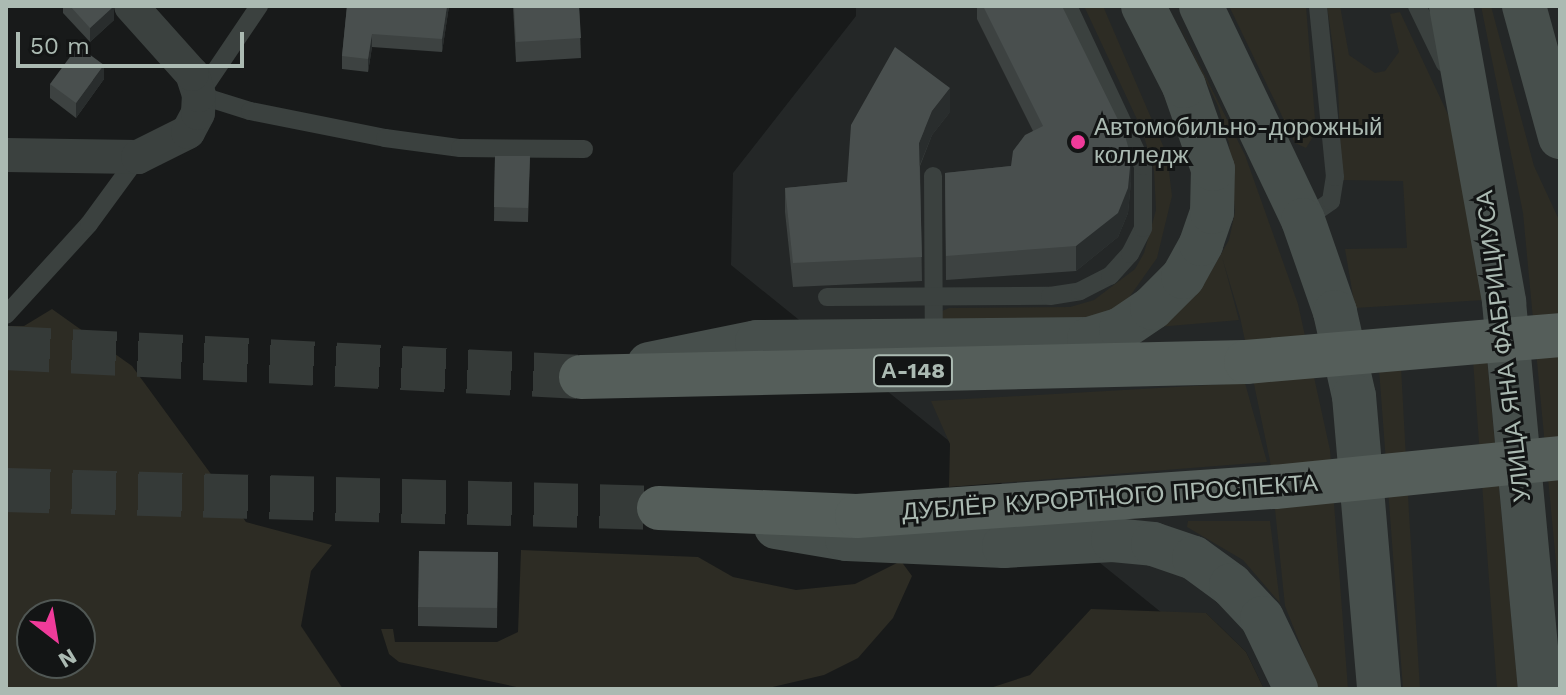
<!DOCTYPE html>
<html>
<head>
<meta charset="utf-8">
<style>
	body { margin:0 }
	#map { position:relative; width:1566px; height:695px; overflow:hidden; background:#181a1a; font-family:"Work Sans",sans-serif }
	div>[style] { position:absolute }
	.built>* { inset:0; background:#242727 }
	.green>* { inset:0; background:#2d2c24 }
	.primary-tunnel>* { height:44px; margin-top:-22px; transform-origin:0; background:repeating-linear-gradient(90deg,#353a38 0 44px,transparent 0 66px) }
	.service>* { height:18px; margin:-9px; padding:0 9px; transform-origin:9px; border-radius:9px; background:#3b413f }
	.minor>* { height:34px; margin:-17px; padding:0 17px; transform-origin:17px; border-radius:17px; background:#3b413f }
	.secondary>* { height:44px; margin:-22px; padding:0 22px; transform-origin:22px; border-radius:22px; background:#474f4c }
	.primary>* { height:44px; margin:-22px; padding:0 22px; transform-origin:22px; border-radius:22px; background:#555e5a }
	.primary-bridge>* { height:44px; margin:-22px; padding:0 22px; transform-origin:22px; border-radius:22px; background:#555e5a }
	.wall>* { inset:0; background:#3d4241 }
	.shaded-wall>* { inset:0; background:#292d2d }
	.building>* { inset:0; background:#494f4e }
	.dots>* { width:22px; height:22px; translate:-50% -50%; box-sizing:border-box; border:4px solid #131515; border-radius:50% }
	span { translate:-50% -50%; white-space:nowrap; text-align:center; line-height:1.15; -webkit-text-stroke:6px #131515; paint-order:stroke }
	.shield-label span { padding:2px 6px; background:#131515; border:2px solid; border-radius:6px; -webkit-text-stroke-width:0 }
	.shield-label { font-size:22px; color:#abbab2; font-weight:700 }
	.poi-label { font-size:24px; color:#abbab2 }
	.left { translate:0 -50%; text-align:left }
	.street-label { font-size:24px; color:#abbab2 }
	.frame { position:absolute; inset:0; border:8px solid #abbab2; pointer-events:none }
	.north { position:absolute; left:16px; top:599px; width:80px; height:80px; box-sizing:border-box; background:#131515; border:2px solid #505754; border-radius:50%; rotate:149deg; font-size:22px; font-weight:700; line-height:32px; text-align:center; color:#abbab2 }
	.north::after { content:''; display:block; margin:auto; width:28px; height:36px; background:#f03b9a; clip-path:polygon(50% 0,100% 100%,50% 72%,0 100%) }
	.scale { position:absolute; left:16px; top:32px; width:228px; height:36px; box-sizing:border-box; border:4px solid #abbab2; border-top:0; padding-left:10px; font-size:24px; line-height:28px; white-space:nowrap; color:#abbab2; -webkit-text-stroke:6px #131515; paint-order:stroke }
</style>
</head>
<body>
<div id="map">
	<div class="built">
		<div style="clip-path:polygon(856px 6px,1560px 6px,1560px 689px,1264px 689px,1246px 652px,1206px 613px,1162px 613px,731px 265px,733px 173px,856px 16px)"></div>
	</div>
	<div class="green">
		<div style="clip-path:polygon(1084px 6px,1103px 6px,1167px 155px,1172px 196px,1157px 258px,1128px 299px,1094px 321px,941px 323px,942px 311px,949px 308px,1070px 307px,1094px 300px,1135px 269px,1144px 253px,1156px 210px,1154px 170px,1142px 130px)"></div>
		<div style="clip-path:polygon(1229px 6px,1306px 6px,1316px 132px,1306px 148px,1295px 143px)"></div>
		<div style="clip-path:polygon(1327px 6px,1340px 6px,1349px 55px,1375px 73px,1385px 71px,1399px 52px,1390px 14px,1400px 12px,1452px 123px,1484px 300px,1355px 308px,1345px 249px,1407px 248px,1403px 181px,1341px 180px,1338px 82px)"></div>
		<div style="clip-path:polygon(1481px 6px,1491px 6px,1534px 166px,1560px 222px,1560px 605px,1523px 213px)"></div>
		<div style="clip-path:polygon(1173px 12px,1245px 155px,1298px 304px,1330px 450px,1348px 689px,1318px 689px,1285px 606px,1270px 461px,1240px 317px,1222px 257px,1239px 320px,1158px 327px,1208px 277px,1229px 240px,1235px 212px,1229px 143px,1218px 106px)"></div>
		<div style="clip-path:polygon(evenodd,52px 309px,132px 366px,246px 522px,332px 545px,311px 571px,301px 626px,343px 689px,6px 689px,6px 326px,24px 326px,52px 309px,32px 615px,80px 615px,80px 663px,32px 663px,32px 615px)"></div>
		<div style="clip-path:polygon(1487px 359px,1518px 689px,1497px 689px,1473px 360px)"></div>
		<div style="clip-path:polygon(1401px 367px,1409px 513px,1420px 689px,1403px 689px,1379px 369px)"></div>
		<div style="clip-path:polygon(1245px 383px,1267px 462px,949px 487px,950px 444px,931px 401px)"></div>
		<div style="clip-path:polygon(1188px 521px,1270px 521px,1280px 603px,1243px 560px,1187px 527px)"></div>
		<div style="clip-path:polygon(521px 550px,698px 557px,733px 577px,796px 590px,855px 584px,901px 561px,912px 576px,893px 618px,858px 658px,824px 675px,764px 689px,526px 689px,399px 662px,389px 654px,381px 629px,393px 629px,395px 642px,497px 642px,518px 632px)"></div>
		<div style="clip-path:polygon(1091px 609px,1206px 613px,1246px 652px,1264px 689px,987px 689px,1030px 675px)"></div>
	</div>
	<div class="primary-tunnel">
		<div style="left:6px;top:348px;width:576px;rotate:2.89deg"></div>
		<div style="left:6px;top:490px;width:653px;rotate:1.58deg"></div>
	</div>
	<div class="service">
		<div style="left:259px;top:6px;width:107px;rotate:124deg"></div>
		<div style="left:199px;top:95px;width:53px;rotate:17.4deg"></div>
		<div style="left:250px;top:111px;width:138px;rotate:11.3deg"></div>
		<div style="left:385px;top:138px;width:76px;rotate:7.6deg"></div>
		<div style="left:460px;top:148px;width:124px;rotate:0.5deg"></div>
		<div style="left:1417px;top:6px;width:64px;rotate:64.2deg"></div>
		<div style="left:933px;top:176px;width:165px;rotate:89.7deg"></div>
		<div style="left:1304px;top:220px;width:33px;rotate:-35deg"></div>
		<div style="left:1331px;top:201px;width:24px;rotate:-81deg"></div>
		<div style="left:1335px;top:177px;width:172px;rotate:-95.7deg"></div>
		<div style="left:827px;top:297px;width:223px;rotate:-0.3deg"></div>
		<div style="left:1050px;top:296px;width:30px;rotate:-9deg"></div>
		<div style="left:1080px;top:291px;width:34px;rotate:-27deg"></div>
		<div style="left:1110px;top:276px;width:30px;rotate:-48deg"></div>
		<div style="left:1130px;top:254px;width:29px;rotate:-63deg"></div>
		<div style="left:1143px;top:228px;width:62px;rotate:-90deg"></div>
		<div style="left:1143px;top:166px;width:177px;rotate:-115.1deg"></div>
		<div style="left:6px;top:315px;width:123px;rotate:-47.6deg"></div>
		<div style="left:89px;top:224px;width:83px;rotate:-53.8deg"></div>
	</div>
	<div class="minor">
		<div style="left:6px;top:155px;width:132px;rotate:0.9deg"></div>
		<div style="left:138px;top:157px;width:56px;rotate:-26.6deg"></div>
		<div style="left:188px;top:132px;width:21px;rotate:-62deg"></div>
		<div style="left:198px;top:113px;width:18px;rotate:-87deg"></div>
		<div style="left:199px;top:95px;width:22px;rotate:-108deg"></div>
		<div style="left:192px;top:74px;width:91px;rotate:-131.9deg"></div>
	</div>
	<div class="secondary">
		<div style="left:1201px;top:6px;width:237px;rotate:64.5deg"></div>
		<div style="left:1303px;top:220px;width:97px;rotate:70.8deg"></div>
		<div style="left:1335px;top:312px;width:86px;rotate:77.3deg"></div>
		<div style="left:1354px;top:396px;width:294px;rotate:85.1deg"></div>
		<div style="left:1451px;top:6px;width:301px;rotate:79.8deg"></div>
		<div style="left:1504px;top:302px;width:389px;rotate:84.7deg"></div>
		<div style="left:1524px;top:6px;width:136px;rotate:74.6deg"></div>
		<div style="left:649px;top:364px;width:110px;rotate:-11.5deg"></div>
		<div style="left:757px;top:342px;width:332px;rotate:-0.5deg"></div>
		<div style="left:1089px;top:339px;width:34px;rotate:-17deg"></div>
		<div style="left:1121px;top:329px;width:37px;rotate:-34deg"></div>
		<div style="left:1152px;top:308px;width:44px;rotate:-45deg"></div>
		<div style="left:1183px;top:277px;width:38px;rotate:-61deg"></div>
		<div style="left:1201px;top:244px;width:34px;rotate:-71deg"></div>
		<div style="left:1212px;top:212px;width:43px;rotate:-88.7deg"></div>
		<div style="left:1213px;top:169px;width:88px;rotate:-109.3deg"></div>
		<div style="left:1184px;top:86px;width:90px;rotate:-117.1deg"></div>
		<div style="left:776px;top:527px;width:72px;rotate:9.6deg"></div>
		<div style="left:847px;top:539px;width:157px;rotate:2.6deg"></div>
		<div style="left:1004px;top:546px;width:109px;rotate:-3.2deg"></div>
		<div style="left:1113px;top:540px;width:40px;rotate:5.7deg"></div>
		<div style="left:1153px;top:544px;width:43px;rotate:18.9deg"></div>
		<div style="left:1194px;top:558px;width:46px;rotate:36.1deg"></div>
		<div style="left:1231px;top:585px;width:45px;rotate:46.8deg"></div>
		<div style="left:1262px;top:618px;width:79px;rotate:64.4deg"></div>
	</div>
	<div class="primary">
		<div style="left:581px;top:377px;width:665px;rotate:-1.29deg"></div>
		<div style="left:659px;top:508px;width:198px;rotate:2.3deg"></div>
		<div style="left:857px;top:516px;width:419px;rotate:-4deg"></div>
	</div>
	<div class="primary-bridge">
		<div style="left:1246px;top:362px;width:315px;rotate:-4.9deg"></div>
		<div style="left:1275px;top:487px;width:286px;rotate:-5.8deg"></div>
	</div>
	<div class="wall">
		<div style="clip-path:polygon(63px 6px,114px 6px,114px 20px,90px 42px,63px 13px)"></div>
		<div style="clip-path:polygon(347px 6px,449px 6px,442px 52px,372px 47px,368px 72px,342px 69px,342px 56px)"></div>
		<div style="clip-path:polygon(513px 6px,579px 6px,581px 58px,516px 62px)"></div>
		<div style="clip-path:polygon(977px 6px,1062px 6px,1131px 181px,1128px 213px,1118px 237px,1076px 271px,946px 280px,945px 173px,1011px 166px,1033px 131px,977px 19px)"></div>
		<div style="clip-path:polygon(104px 79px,76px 118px,50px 98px,50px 84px)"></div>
		<div style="clip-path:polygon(950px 112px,932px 135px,920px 166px,922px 281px,793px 287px,785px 212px,785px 188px,847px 182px)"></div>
		<div style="clip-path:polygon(495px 156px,530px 156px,528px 222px,494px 221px)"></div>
		<div style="clip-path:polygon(498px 552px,497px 628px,418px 626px,418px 607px)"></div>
	</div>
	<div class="shaded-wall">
		<div style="clip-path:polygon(114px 6px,114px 20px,90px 42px,90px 28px)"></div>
		<div style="clip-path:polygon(447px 6px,449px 6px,442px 52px,442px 39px)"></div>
		<div style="clip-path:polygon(372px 34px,372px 47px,368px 72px,368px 59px)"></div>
		<div style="clip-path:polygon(104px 65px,104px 79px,76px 118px,76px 103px)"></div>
		<div style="clip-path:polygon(950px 88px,950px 112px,932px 135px,919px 167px,919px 143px,932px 111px)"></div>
		<div style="clip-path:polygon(1131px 157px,1131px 181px,1128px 213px,1118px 237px,1076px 271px,1076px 246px)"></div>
	</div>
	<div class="building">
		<div style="clip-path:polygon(70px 6px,114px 6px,90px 28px)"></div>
		<div style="clip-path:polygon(347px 6px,447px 6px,442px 39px,372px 34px,368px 59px,342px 56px)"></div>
		<div style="clip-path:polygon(514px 6px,579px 6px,581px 38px,516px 42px)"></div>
		<div style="clip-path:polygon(983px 6px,1062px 6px,1124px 132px,1131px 157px,1128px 188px,1118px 213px,1076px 246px,946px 256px,945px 173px,1011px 166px,1013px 151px,1025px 135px,1043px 126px)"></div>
		<div style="clip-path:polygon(78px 46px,104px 65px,76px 103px,50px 84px)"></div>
		<div style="clip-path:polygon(895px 47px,950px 88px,932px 111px,919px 143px,922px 257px,793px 263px,785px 188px,847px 182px,851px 125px)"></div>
		<div style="clip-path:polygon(495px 156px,530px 156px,528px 208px,494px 207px)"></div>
		<div style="clip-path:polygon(419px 551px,498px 552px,497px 608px,418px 607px)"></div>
	</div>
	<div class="dots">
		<div style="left:1078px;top:142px;background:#f03b9a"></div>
	</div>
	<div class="shield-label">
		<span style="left:913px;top:371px">А-148</span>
	</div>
	<div class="poi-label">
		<span class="left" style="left:1094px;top:142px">Автомобильно-дорожный<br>колледж</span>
	</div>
	<div class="street-label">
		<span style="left:1504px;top:346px;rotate:-97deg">УЛИЦА ЯНА ФАБРИЦИУСА</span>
		<span style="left:1110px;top:498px;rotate:-4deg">ДУБЛЁР КУРОРТНОГО ПРОСПЕКТА</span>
	</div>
	<div class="frame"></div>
	<div class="north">N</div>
	<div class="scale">50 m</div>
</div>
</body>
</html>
